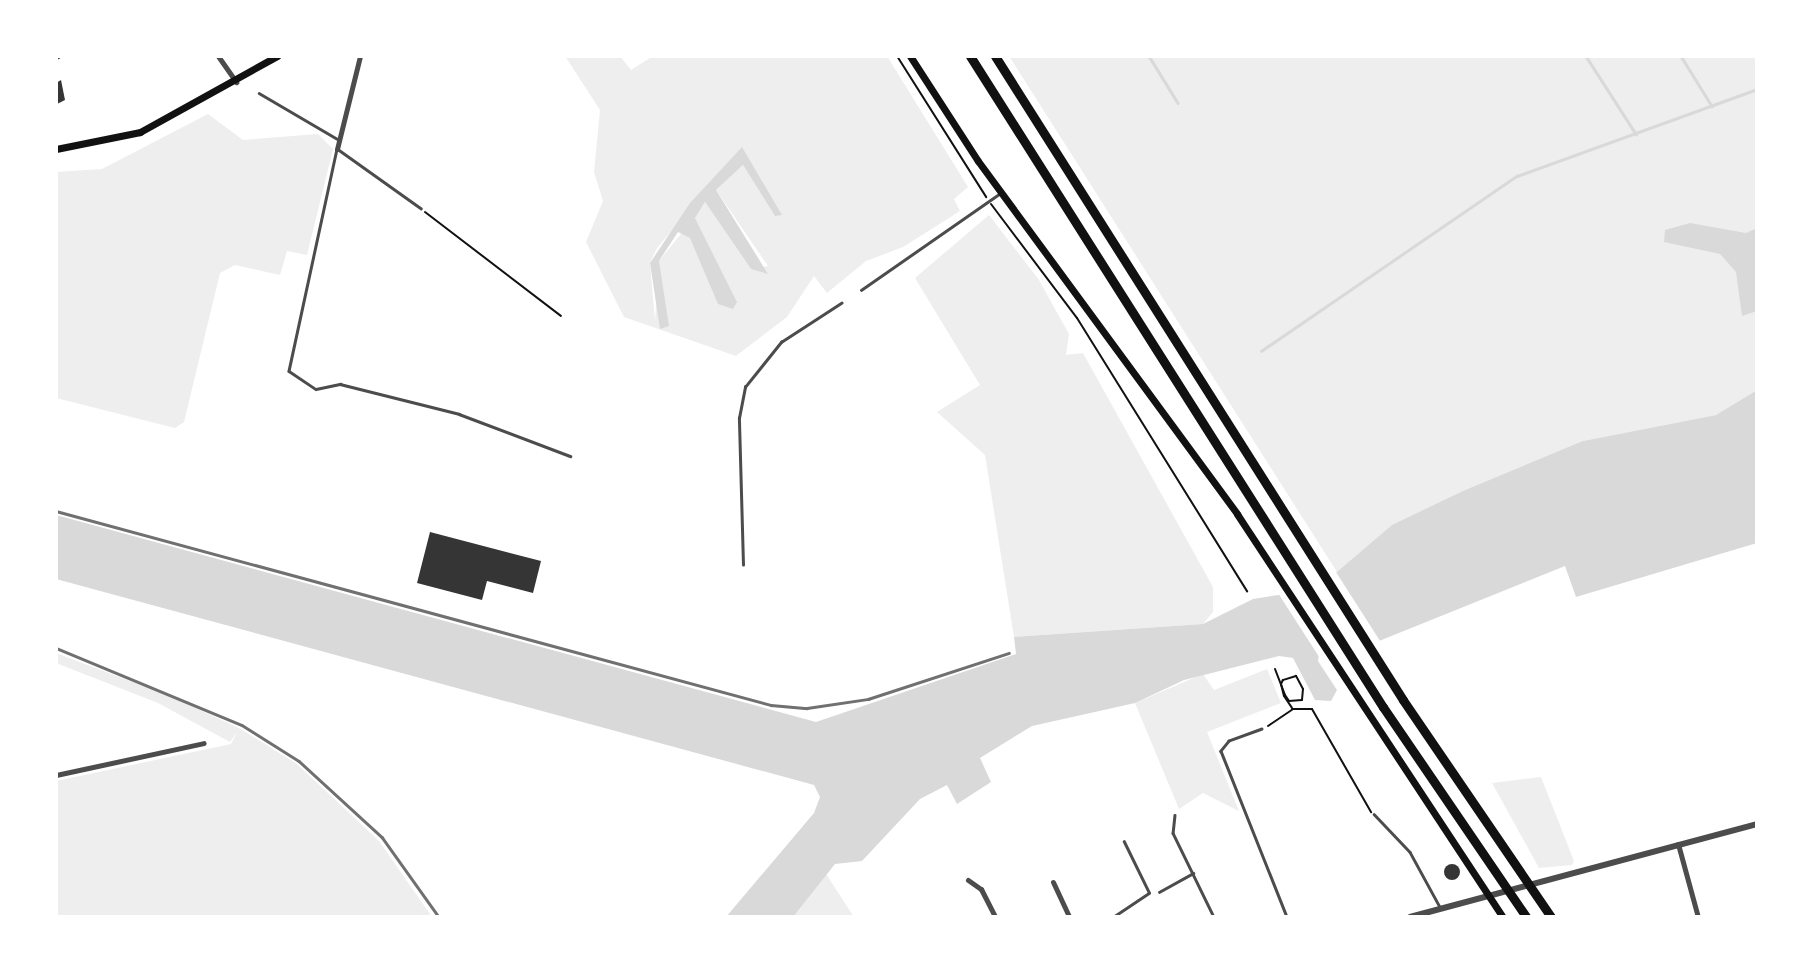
<!DOCTYPE html>
<html>
<head>
<meta charset="utf-8">
<style>
	body { margin:0 }
	#map { position:relative; width:1813px; height:973px; overflow:hidden; background:#fff; font-family:"Fira Sans Condensed",sans-serif }
	div>[style] { position:absolute }
	.green>* { inset:0; background:#eee }
	.water>* { inset:0; background:#d9d9d9 }
	.pier>* { inset:0; background:#fff }
	.stream>* { height:2.5px; margin:-1.25px; padding:0 1.25px; transform-origin:1.25px; border-radius:1.25px; background:#d9d9d9 }
	.building>* { inset:0; background:#353535 }
	.round { border-radius:50% }
	.path>* { height:2px; margin:-1px; padding:0 1px; transform-origin:1px; border-radius:1px; background:#111 }
	.service>* { height:2.5px; margin:-1.25px; padding:0 1.25px; transform-origin:1.25px; border-radius:1.25px; background:#4c4c4c }
	.minor>* { height:5px; margin:-2.5px; padding:0 2.5px; transform-origin:2.5px; border-radius:2.5px; background:#4c4c4c }
	.tertiary>* { height:6px; margin:-3px; padding:0 3px; transform-origin:3px; border-radius:3px; background:#4c4c4c }
	.secondary>* { height:7px; margin:-3.5px; padding:0 3.5px; transform-origin:3.5px; border-radius:3.5px; background:#111 }
	.motorway>* { height:9px; margin:-4.5px; padding:0 4.5px; transform-origin:4.5px; border-radius:4.5px; background:#111 }
	.rail>* { height:2.5px; margin:-1.25px; padding:0 1.25px; transform-origin:1.25px; border-radius:1.25px; background:#707070 }
	span { translate:-50% -50%; white-space:nowrap; text-align:center; line-height:1.15; -webkit-text-stroke:6px #fff; paint-order:stroke }
	.frame { position:absolute; inset:0; border:58px solid #fff; pointer-events:none }
</style>
</head>
<body>
<div id="map">
	<div class="green">
		<div style="clip-path:polygon(evenodd,565px 56px,620px 56px,631px 70px,653px 56px,887px 56px,968px 187px,954px 199px,960px 211px,903px 247px,866px 261px,827px 293px,814px 276px,787px 317px,736px 356px,624px 317px,586px 242px,603px 201px,594px 172px,600px 110px,565px 56px,742px 148px,775px 216px,743px 165px,716px 190px,768px 266px,751px 269px,705px 202px,695px 218px,737px 302px,684px 230px,659px 261px,655px 321px,650px 263px,657px 248px,742px 148px)"></div>
		<div style="clip-path:polygon(1009px 56px,1757px 56px,1757px 390px,1716px 415px,1583px 441px,1337px 572px)"></div>
		<div style="clip-path:polygon(208px 114px,243px 140px,318px 134px,333px 149px,307px 255px,287px 251px,280px 275px,235px 265px,220px 273px,184px 422px,175px 428px,56px 398px,56px 172px,102px 169px)"></div>
		<div style="clip-path:polygon(989px 215px,1039px 280px,1069px 334px,1066px 355px,1083px 353px,1213px 587px,1213px 612px,1203px 624px,1014px 637px,985px 455px,937px 412px,980px 385px,915px 278px)"></div>
		<div style="clip-path:polygon(56px 653px,172px 697px,239px 728px,297px 764px,379px 841px,432px 917px,56px 917px,56px 781px,231px 744px,237px 732px,230px 742px,158px 703px,56px 663px)"></div>
		<div style="clip-path:polygon(1267px 669px,1281px 703px,1207px 732px,1239px 811px,1203px 793px,1179px 809px,1135px 703px,1203px 674px,1214px 690px)"></div>
		<div style="clip-path:polygon(1541px 777px,1574px 861px,1572px 865px,1539px 868px,1492px 783px)"></div>
		<div style="clip-path:polygon(826px 874px,854px 917px,793px 917px)"></div>
	</div>
	<div class="water">
		<div style="clip-path:polygon(742px 147px,782px 215px,775px 216px,743px 165px,716px 190px,768px 274px,751px 269px,705px 202px,695px 218px,737px 302px,733px 309px,718px 304px,690px 238px,678px 232px,659px 261px,669px 326px,660px 329px,650px 263px,690px 203px)"></div>
		<div style="clip-path:polygon(1690px 223px,1746px 233px,1757px 228px,1757px 311px,1742px 316px,1736px 272px,1720px 254px,1664px 242px,1665px 230px)"></div>
		<div style="clip-path:polygon(1757px 390px,1757px 543px,1576px 597px,1565px 566px,1379px 641px,1365px 620px,1321px 638px,1318px 661px,1337px 690px,1331px 701px,1315px 700px,1293px 658px,1279px 656px,1184px 680px,1135px 703px,1032px 726px,980px 758px,991px 782px,957px 804px,947px 785px,920px 799px,862px 861px,835px 864px,793px 917px,726px 917px,814px 813px,820px 797px,814px 785px,56px 579px,56px 515px,816px 722px,1016px 654px,1014px 637px,1203px 624px,1253px 599px,1297px 592px,1337px 572px,1392px 525px,1463px 491px,1583px 441px,1716px 415px)"></div>
	</div>
	<div class="pier">
		<div style="clip-path:polygon(1334px 569px,1382px 644px,1364px 624px,1324px 641px,1322px 660px,1341px 691px,1278px 593px)"></div>
	</div>
	<div class="stream">
		<div style="left:1149px;top:56px;width:55px;rotate:58.3deg"></div>
		<div style="left:1586px;top:56px;width:93px;rotate:57.3deg"></div>
		<div style="left:1681px;top:56px;width:59px;rotate:58.2deg"></div>
		<div style="left:1261px;top:351px;width:310px;rotate:-34.4deg"></div>
		<div style="left:1517px;top:176px;width:255px;rotate:-19.9deg"></div>
	</div>
	<div class="building">
		<div style="clip-path:polygon(61px 80px,65px 100px,57px 104px,56px 83px)"></div>
		<div style="clip-path:polygon(430px 532px,541px 561px,533px 593px,487px 581px,482px 600px,417px 583px)"></div>
		<div class="round" style="left:1444px;top:864px;width:16px;height:16px"></div>
	</div>
	<div class="path">
		<div style="left:897px;top:56px;width:167px;rotate:57.7deg"></div>
		<div style="left:991px;top:204px;width:143px;rotate:53deg"></div>
		<div style="left:1077px;top:318px;width:322px;rotate:58.1deg"></div>
		<div style="left:425px;top:212px;width:171px;rotate:37.4deg"></div>
		<div style="left:1275px;top:669px;width:28px;rotate:69deg"></div>
		<div style="left:1285px;top:695px;width:7px;rotate:56deg"></div>
		<div style="left:1289px;top:701px;width:13px;rotate:-4deg"></div>
		<div style="left:1302px;top:700px;width:11px;rotate:-85deg"></div>
		<div style="left:1303px;top:689px;width:15px;rotate:-118deg"></div>
		<div style="left:1296px;top:676px;width:14px;rotate:163deg"></div>
		<div style="left:1283px;top:680px;width:4px;rotate:117deg"></div>
		<div style="left:1281px;top:684px;width:12px;rotate:76deg"></div>
		<div style="left:1284px;top:696px;width:14px;rotate:56deg"></div>
		<div style="left:1292px;top:709px;width:20px"></div>
		<div style="left:1312px;top:709px;width:119px;rotate:60.2deg"></div>
		<div style="left:1268px;top:726px;width:29px;rotate:-34deg"></div>
	</div>
	<div class="service">
		<div style="left:259px;top:93px;width:93px;rotate:30.4deg"></div>
		<div style="left:421px;top:209px;width:103px;rotate:-144.5deg"></div>
		<div style="left:337px;top:149px;width:227px;rotate:102.2deg"></div>
		<div style="left:289px;top:371px;width:32px;rotate:34deg"></div>
		<div style="left:316px;top:389px;width:25px;rotate:-12deg"></div>
		<div style="left:340px;top:384px;width:123px;rotate:14.1deg"></div>
		<div style="left:459px;top:414px;width:119px;rotate:20.7deg"></div>
		<div style="left:861px;top:290px;width:168px;rotate:-34.8deg"></div>
		<div style="left:743px;top:565px;width:147px;rotate:-91.6deg"></div>
		<div style="left:739px;top:418px;width:32px;rotate:-79deg"></div>
		<div style="left:745px;top:387px;width:58px;rotate:-51.3deg"></div>
		<div style="left:781px;top:342px;width:72px;rotate:-33deg"></div>
		<div style="left:1262px;top:729px;width:35px;rotate:160deg"></div>
		<div style="left:1229px;top:741px;width:13px;rotate:129deg"></div>
		<div style="left:1221px;top:751px;width:179px;rotate:68.3deg"></div>
		<div style="left:1374px;top:814px;width:52px;rotate:46.5deg"></div>
		<div style="left:1410px;top:852px;width:63px;rotate:61.4deg"></div>
		<div style="left:1175px;top:815px;width:18px;rotate:96deg"></div>
		<div style="left:1173px;top:833px;width:93px;rotate:64deg"></div>
		<div style="left:1159px;top:892px;width:39px;rotate:-29deg"></div>
		<div style="left:1113px;top:917px;width:43px;rotate:-33.7deg"></div>
		<div style="left:1149px;top:893px;width:57px;rotate:-116.1deg"></div>
	</div>
	<div class="minor">
		<div style="left:218px;top:56px;width:32px;rotate:55deg"></div>
		<div style="left:56px;top:57px;width:2px;rotate:-27deg"></div>
		<div style="left:337px;top:149px;width:96px;rotate:-76.1deg"></div>
		<div style="left:56px;top:775px;width:151px;rotate:-12.2deg"></div>
		<div style="left:1678px;top:844px;width:76px;rotate:74.7deg"></div>
		<div style="left:968px;top:880px;width:16px;rotate:35deg"></div>
		<div style="left:981px;top:889px;width:31px;rotate:63deg"></div>
		<div style="left:1053px;top:882px;width:38px;rotate:65deg"></div>
	</div>
	<div class="tertiary">
		<div style="left:1410px;top:917px;width:359px;rotate:-15deg"></div>
	</div>
	<div class="secondary">
		<div style="left:910px;top:56px;width:125px;rotate:57.1deg"></div>
		<div style="left:978px;top:161px;width:438px;rotate:53.7deg"></div>
		<div style="left:1237px;top:514px;width:483px;rotate:56.6deg"></div>
		<div style="left:56px;top:149px;width:86px;rotate:-11.4deg"></div>
		<div style="left:140px;top:132px;width:157px;rotate:-29deg"></div>
	</div>
	<div class="motorway">
		<div style="left:970px;top:56px;width:771px;rotate:57.61deg"></div>
		<div style="left:1383px;top:707px;width:254px;rotate:55.7deg"></div>
		<div style="left:995px;top:56px;width:762px;rotate:57.64deg"></div>
		<div style="left:1403px;top:700px;width:263px;rotate:55.7deg"></div>
	</div>
	<div class="rail">
		<div style="left:56px;top:511px;width:741px;rotate:15.18deg"></div>
		<div style="left:771px;top:705px;width:36px;rotate:5deg"></div>
		<div style="left:807px;top:708px;width:62px;rotate:-8.4deg"></div>
		<div style="left:868px;top:699px;width:148px;rotate:-18.1deg"></div>
		<div style="left:56px;top:648px;width:201px;rotate:22.5deg"></div>
		<div style="left:242px;top:725px;width:67px;rotate:32.3deg"></div>
		<div style="left:299px;top:761px;width:113px;rotate:42.5deg"></div>
		<div style="left:382px;top:837px;width:98px;rotate:54.5deg"></div>
	</div>
	<div class="frame"></div>
</div>
</body>
</html>
